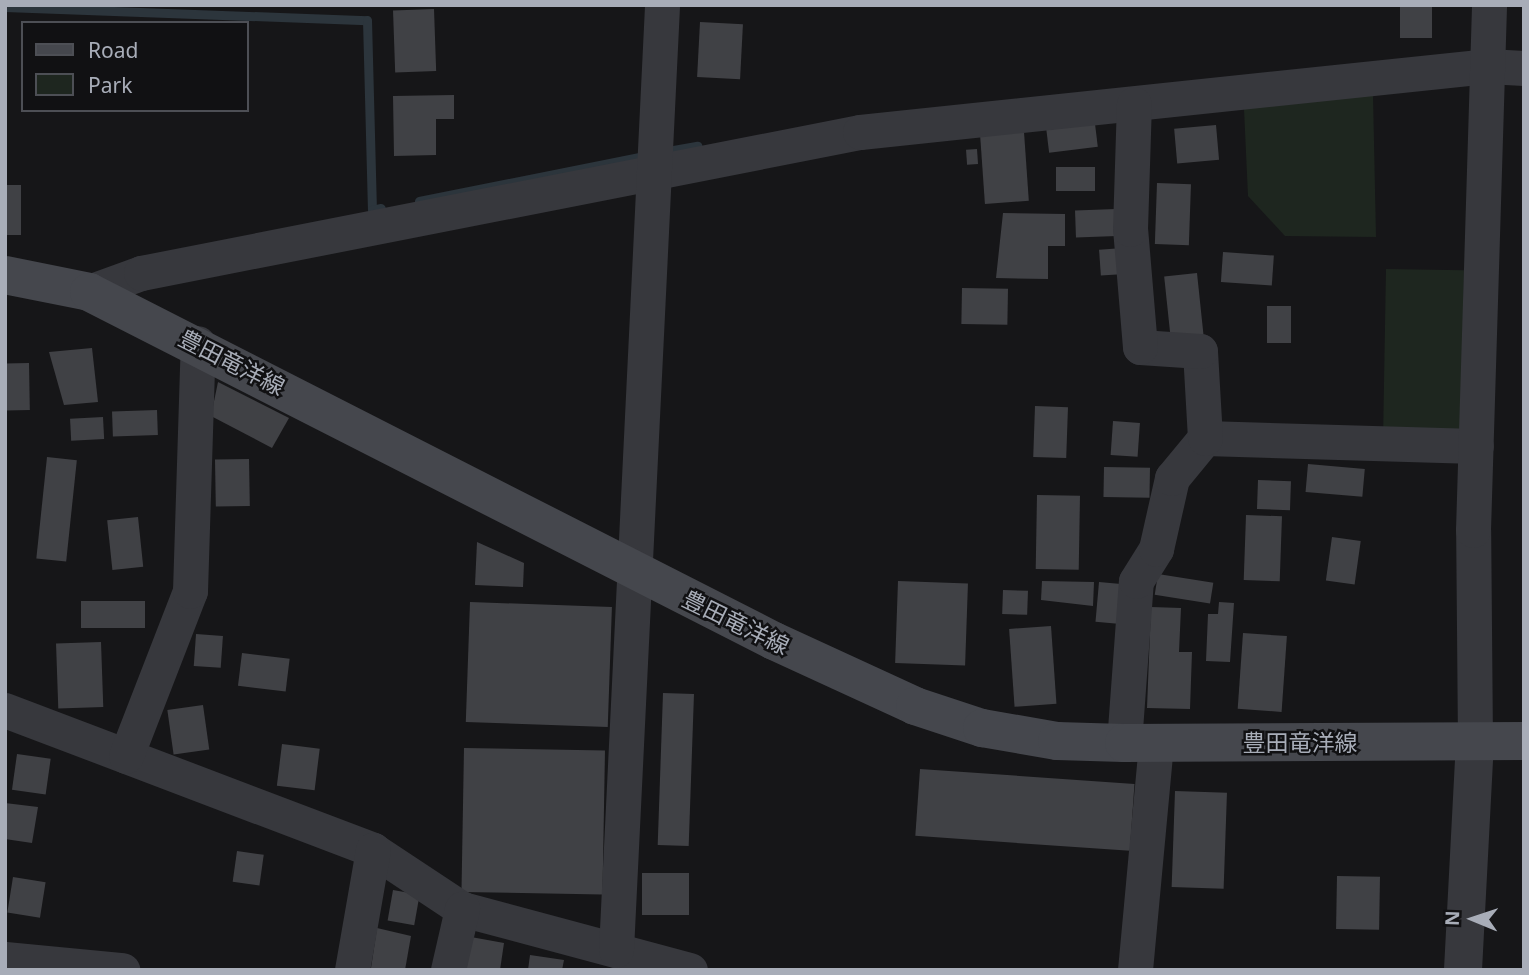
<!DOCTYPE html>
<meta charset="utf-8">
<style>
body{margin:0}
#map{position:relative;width:1529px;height:975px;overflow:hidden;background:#161618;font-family:"Noto Sans","Noto Sans JP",sans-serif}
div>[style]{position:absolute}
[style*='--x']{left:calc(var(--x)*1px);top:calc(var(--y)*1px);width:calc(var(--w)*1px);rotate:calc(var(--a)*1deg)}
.green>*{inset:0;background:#1e261f;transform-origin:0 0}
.stream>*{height:9px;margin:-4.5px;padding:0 4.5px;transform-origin:4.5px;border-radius:4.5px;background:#2c353c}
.building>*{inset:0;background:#404145;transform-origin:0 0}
.minor>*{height:35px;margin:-17.5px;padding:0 17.5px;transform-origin:17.5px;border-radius:17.5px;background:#37383d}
.tertiary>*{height:38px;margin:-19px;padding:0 19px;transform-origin:19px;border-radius:19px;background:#37383d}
.secondary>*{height:38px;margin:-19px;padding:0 19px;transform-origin:19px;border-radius:19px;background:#45474d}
span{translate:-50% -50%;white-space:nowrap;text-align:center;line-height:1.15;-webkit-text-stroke:5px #111113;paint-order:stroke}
.street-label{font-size:23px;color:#a8adb8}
.frame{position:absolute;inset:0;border:7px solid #a8adb8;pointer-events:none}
.legend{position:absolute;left:21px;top:21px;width:228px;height:91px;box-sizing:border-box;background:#111113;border:2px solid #4d4f55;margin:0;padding:9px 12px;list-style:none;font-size:21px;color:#a8adb8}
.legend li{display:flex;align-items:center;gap:14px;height:35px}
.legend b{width:35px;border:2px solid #4d4f55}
.north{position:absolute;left:1438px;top:884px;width:70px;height:70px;-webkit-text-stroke:5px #111113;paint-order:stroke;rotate:272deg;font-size:19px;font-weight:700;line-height:28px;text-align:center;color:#a8adb8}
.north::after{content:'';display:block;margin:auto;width:24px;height:32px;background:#a8adb8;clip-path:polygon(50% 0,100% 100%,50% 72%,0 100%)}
</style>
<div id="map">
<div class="green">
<div style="clip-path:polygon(1373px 95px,1376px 237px,1285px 236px,1248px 196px,1244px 109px)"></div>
<div style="left:1386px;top:269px;width:78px;height:174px;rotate:1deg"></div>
</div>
<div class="stream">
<div style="--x:5;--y:7;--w:362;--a:2.1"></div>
<div style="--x:367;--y:20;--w:190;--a:88.5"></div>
<div style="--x:372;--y:210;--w:9;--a:-13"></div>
<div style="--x:662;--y:152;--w:36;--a:-10"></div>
<div style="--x:419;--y:201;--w:235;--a:-11.3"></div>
</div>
<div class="building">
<div style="left:1400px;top:5px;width:32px;height:33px"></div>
<div style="left:434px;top:9px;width:62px;height:41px;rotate:88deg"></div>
<div style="left:700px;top:22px;width:43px;height:55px;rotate:3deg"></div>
<div style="clip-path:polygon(454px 95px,454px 119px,436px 119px,436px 155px,394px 156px,393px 96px)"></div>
<div style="left:1095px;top:124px;width:23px;height:49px;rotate:83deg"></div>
<div style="left:1216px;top:125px;width:35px;height:42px;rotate:85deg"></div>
<div style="left:1024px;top:132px;width:69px;height:44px;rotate:86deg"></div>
<div style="left:977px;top:149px;width:15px;height:11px;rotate:86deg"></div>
<div style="left:1095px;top:167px;width:24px;height:39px;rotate:90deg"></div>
<div style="left:1157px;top:183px;width:34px;height:61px;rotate:2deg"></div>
<div style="left:5px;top:185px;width:16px;height:50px"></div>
<div style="left:1116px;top:209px;width:27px;height:41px;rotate:88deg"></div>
<div style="clip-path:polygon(1003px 213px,1065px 214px,1065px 246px,1048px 246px,1048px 279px,996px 278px)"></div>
<div style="left:1123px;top:248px;width:26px;height:24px;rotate:86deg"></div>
<div style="left:1223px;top:252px;width:51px;height:30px;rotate:4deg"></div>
<div style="left:1197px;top:273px;width:63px;height:33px;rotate:84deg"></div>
<div style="left:962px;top:288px;width:46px;height:36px;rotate:1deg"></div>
<div style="left:1267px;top:306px;width:24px;height:37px"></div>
<div style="clip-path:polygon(92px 348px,98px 402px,64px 405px,49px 352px)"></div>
<div style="left:29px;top:363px;width:47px;height:24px;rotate:89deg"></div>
<div style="clip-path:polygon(218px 382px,289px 418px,272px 448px,211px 416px)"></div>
<div style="left:1035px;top:406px;width:33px;height:51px;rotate:2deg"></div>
<div style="left:157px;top:410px;width:25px;height:45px;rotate:88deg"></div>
<div style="left:103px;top:417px;width:22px;height:33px;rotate:87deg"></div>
<div style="left:1113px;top:421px;width:27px;height:34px;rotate:4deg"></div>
<div style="left:47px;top:457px;width:30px;height:102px;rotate:6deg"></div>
<div style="left:249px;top:459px;width:47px;height:34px;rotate:89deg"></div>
<div style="left:1308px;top:464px;width:57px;height:28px;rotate:5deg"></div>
<div style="left:1104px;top:467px;width:46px;height:30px;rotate:1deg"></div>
<div style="left:1258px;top:480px;width:33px;height:29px;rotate:2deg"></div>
<div style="left:1037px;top:495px;width:43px;height:74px;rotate:1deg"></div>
<div style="left:1246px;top:515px;width:36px;height:65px;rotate:2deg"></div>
<div style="left:138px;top:517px;width:50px;height:31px;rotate:84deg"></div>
<div style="left:1332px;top:537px;width:29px;height:44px;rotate:8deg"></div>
<div style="clip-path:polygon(477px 542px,524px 563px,523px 587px,475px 585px)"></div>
<div style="left:1158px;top:574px;width:56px;height:21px;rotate:9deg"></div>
<div style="left:898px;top:581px;width:70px;height:82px;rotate:2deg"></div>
<div style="clip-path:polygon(1042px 581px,1094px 582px,1093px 606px,1041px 600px)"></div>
<div style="left:1099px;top:582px;width:25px;height:40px;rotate:5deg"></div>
<div style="left:1003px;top:590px;width:25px;height:24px;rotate:2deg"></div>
<div style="left:145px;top:601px;width:27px;height:64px;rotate:90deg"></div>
<div style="left:470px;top:602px;width:142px;height:120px;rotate:2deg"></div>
<div style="clip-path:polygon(1219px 602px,1234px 603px,1230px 662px,1206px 661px,1208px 614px,1218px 614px)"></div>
<div style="clip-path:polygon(1151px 607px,1181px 608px,1179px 652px,1192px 652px,1190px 709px,1147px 708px)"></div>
<div style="left:1051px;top:626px;width:78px;height:42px;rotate:86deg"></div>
<div style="left:1243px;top:633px;width:44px;height:76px;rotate:4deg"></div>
<div style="left:196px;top:634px;width:27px;height:32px;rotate:4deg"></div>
<div style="left:101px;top:642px;width:65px;height:45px;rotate:88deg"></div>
<div style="left:242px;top:653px;width:48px;height:33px;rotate:7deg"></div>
<div style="left:663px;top:693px;width:31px;height:152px;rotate:2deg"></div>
<div style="left:203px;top:705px;width:45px;height:36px;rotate:82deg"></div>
<div style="left:282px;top:744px;width:38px;height:42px;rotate:7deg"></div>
<div style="left:464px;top:748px;width:141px;height:144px;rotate:1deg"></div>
<div style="left:17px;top:754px;width:34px;height:36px;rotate:8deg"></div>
<div style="left:920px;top:769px;width:215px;height:67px;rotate:4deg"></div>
<div style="left:1175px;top:791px;width:52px;height:96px;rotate:2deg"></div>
<div style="clip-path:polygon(5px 803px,38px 807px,32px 843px,5px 839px)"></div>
<div style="left:237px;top:851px;width:27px;height:31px;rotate:8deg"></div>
<div style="left:642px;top:873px;width:47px;height:42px"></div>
<div style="left:1337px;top:876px;width:43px;height:53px;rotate:1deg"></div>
<div style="left:13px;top:877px;width:33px;height:36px;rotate:9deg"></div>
<div style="left:393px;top:890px;width:27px;height:31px;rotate:10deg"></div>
<div style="clip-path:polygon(377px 928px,411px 936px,405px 970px,371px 968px)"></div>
<div style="clip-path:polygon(471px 937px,504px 943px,500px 970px,466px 970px)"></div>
<div style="clip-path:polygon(530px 955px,564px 960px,562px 970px,528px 970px)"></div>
</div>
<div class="minor">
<div style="--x:89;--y:292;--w:55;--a:-20.1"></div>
<div style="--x:141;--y:273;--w:733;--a:-11.1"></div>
<div style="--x:860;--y:132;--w:630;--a:-6.01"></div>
<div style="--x:1487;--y:66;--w:37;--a:3"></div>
<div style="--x:1205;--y:438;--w:271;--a:1.7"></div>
<div style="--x:5;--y:710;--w:394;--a:20.8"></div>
<div style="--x:373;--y:850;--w:107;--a:33.5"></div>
<div style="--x:462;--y:909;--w:236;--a:15"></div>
<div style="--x:1475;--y:742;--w:212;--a:-90.5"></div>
<div style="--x:1473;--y:530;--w:525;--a:-88.25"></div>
<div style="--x:1124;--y:743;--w:162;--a:-85.8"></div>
<div style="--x:1136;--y:581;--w:38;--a:-58"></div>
<div style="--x:1156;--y:549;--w:73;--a:-77.3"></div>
<div style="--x:1172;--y:478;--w:52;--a:-50.5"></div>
<div style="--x:1205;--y:438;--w:87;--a:-93.3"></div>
<div style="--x:1200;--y:351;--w:60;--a:-176.2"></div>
<div style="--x:1140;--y:347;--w:118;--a:-94.8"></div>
<div style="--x:1130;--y:229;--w:125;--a:-88.2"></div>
<div style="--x:126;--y:756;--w:177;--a:-68.8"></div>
<div style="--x:190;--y:591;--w:248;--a:-88.2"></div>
<div style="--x:616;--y:950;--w:946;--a:-87.21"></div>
<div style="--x:5;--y:959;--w:118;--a:5.4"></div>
<div style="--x:352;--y:970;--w:122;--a:-80.1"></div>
<div style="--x:448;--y:970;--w:63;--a:-77.1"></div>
<div style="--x:1135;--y:970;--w:229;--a:-84.7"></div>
</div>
<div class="tertiary">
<div style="--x:1463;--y:970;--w:228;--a:-87"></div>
</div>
<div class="secondary">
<div style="--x:5;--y:275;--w:86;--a:11.4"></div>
<div style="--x:89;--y:292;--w:769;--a:27"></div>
<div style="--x:774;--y:641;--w:155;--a:24.7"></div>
<div style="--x:915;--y:706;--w:71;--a:18.2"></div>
<div style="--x:982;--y:728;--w:76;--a:9.8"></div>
<div style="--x:1057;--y:741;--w:67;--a:1.7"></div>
<div style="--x:1124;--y:743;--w:400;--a:-0.3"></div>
</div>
<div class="street-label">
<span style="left:232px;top:362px;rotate:27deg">豊田竜洋線</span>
<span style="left:736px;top:622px;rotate:26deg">豊田竜洋線</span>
<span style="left:1300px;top:742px">豊田竜洋線</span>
</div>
<div class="frame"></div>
<ul class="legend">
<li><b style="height:9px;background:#45474d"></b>Road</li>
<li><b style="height:19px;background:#1e261f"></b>Park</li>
</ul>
<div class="north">N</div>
</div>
